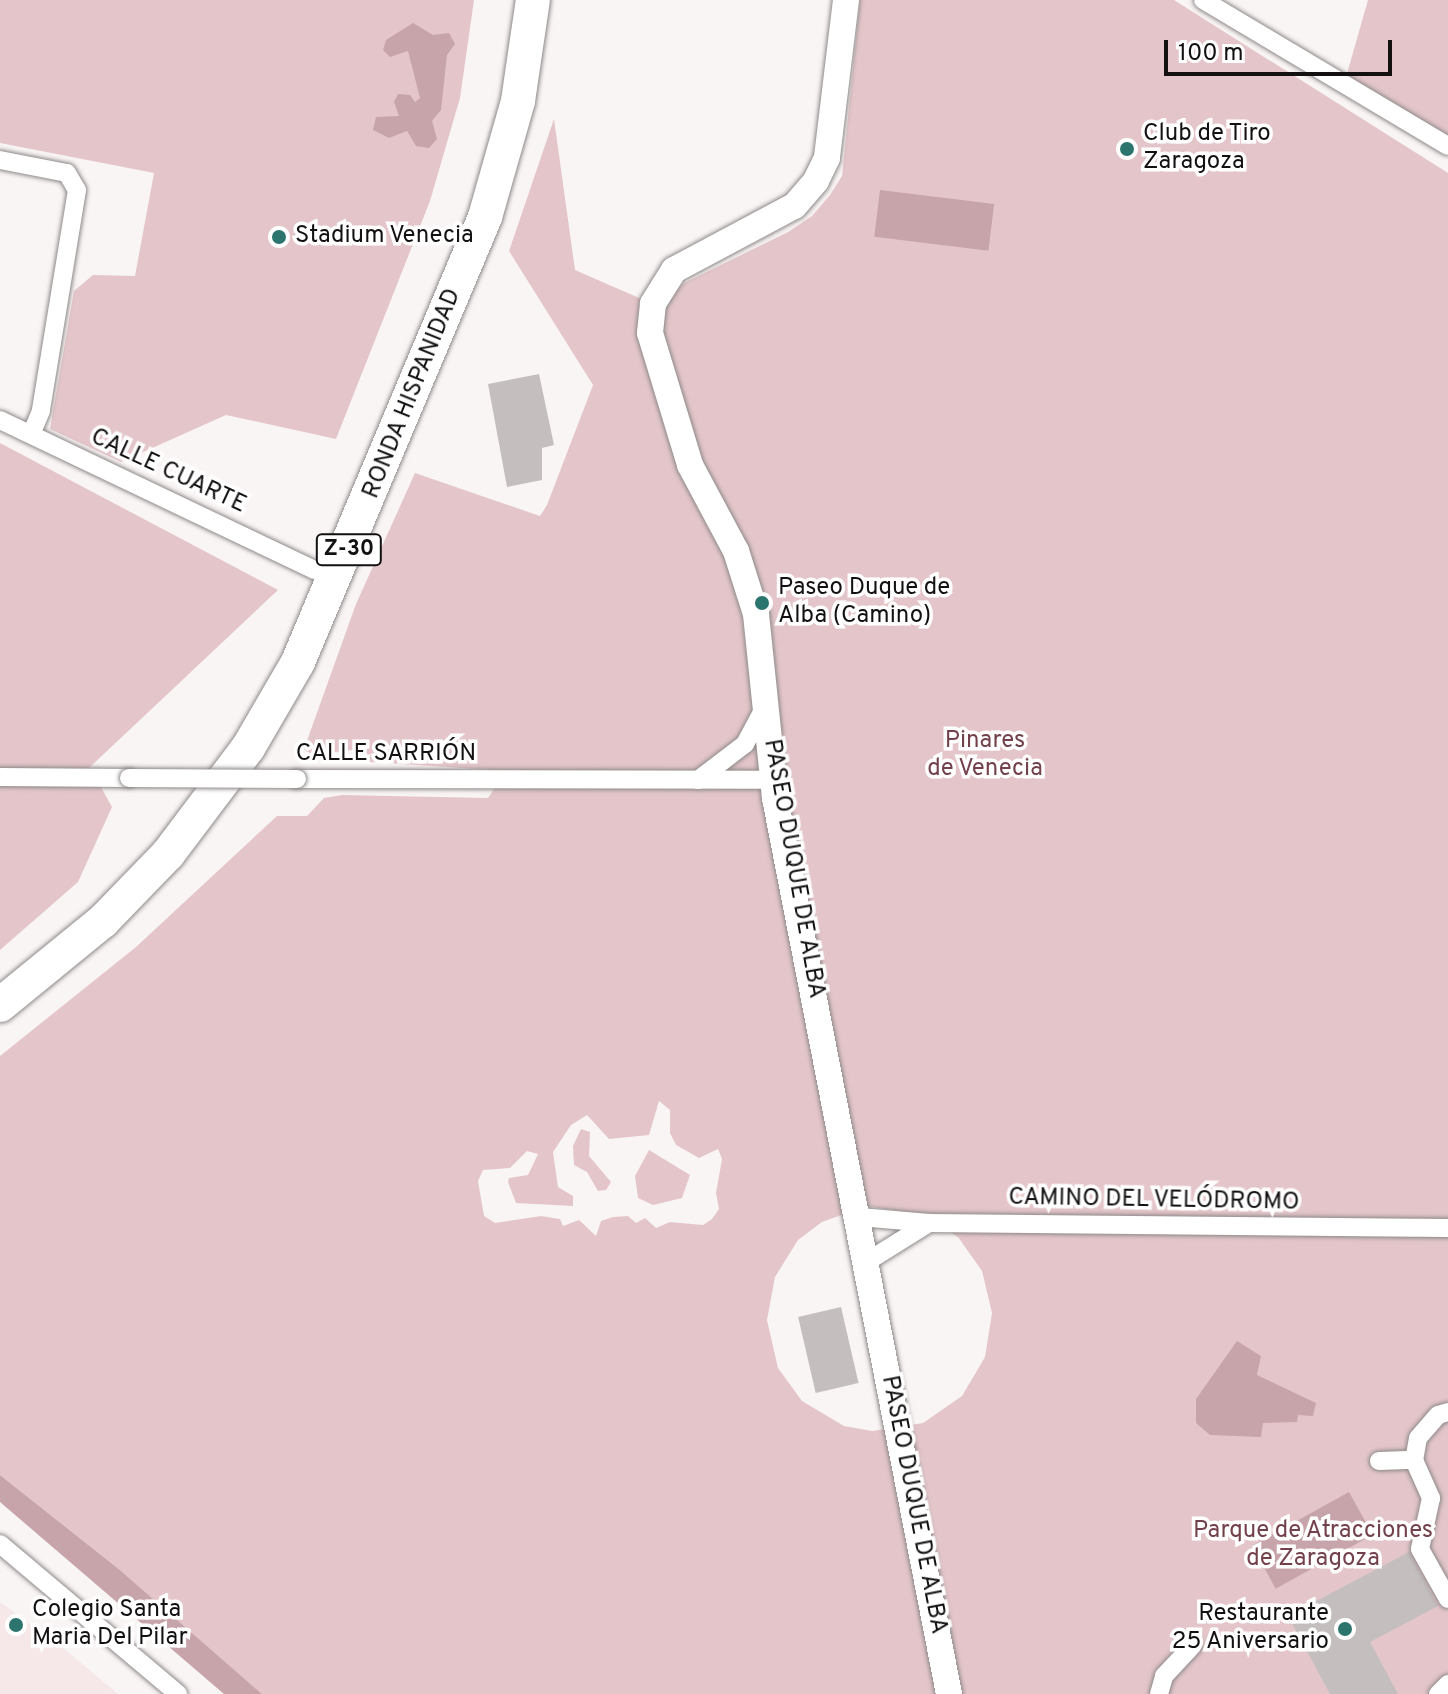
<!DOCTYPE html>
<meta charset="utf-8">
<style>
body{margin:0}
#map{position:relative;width:1448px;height:1694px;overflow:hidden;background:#faf5f5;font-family:Overpass,sans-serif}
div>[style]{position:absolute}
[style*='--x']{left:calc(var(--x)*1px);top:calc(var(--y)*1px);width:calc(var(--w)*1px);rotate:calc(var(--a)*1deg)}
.built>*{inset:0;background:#f6e7e9}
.green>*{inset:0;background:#e4c6ca}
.water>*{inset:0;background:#c7a4aa;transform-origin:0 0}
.building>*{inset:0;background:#c4bebf;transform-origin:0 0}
.roads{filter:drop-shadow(0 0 2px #8e8989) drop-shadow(0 0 2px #8e8989)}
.street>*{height:18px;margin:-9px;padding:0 9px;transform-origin:9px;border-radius:9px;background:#fff}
.secondary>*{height:26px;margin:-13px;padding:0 13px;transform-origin:13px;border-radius:13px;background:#fff}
.highway>*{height:34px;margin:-17px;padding:0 17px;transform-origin:17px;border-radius:17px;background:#fff}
.bridges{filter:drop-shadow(0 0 2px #8e8989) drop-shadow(0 0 2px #8e8989)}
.street-bridge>*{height:18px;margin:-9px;padding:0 9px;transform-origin:9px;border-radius:9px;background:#fff}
.dots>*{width:22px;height:22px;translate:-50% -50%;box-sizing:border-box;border:4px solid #fff;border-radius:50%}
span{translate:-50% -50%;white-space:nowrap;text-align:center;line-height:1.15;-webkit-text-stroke:7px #fff;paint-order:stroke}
.shield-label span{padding:2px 6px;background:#fff;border:2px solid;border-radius:6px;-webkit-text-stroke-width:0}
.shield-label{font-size:22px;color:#121010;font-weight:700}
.poi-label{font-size:24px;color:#121010}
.left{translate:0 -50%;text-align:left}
.right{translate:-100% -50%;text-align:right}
.street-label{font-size:24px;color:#121010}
.park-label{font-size:24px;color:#73414b}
.scale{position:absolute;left:1164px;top:40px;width:228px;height:36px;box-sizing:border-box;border:4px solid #121010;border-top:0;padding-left:10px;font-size:24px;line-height:28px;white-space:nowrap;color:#121010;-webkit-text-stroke:6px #fff;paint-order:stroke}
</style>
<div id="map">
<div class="built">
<div style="clip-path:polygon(0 1602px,63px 1648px,118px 1694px,0 1694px)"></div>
</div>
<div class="green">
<div style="clip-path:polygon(0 0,474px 0,460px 98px,430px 201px,336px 439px,226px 415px,121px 462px,50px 429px,74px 291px,93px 275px,135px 276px,154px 173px,0 143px)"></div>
<div style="clip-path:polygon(evenodd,860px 0,1174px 0,1448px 173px,1448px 1694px,262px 1694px,120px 1570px,0 1475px,0 1056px,136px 947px,277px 816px,307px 816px,324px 798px,342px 795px,488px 798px,498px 783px,493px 770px,355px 761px,353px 750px,309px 755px,304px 749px,356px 604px,415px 473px,540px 516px,547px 505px,593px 385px,509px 251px,554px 119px,575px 270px,653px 304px,673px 295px,684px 283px,788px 232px,812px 216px,830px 195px,842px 176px,860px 0,659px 1101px,670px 1110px,670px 1133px,676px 1145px,699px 1158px,718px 1149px,722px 1159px,716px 1193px,719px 1209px,712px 1219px,703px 1225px,670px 1222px,656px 1228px,645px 1218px,636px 1223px,628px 1216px,613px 1217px,601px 1221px,596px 1236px,579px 1220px,563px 1226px,560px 1219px,541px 1216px,495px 1223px,484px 1216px,478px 1181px,483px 1170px,510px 1168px,527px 1151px,538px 1154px,528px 1175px,509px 1178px,508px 1182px,516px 1203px,573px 1206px,573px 1196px,558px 1187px,553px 1152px,571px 1125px,587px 1115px,609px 1139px,649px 1135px,659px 1101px,860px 0,866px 1206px,924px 1215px,958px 1237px,982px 1271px,992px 1313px,985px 1357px,962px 1396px,923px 1423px,872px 1431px,844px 1426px,802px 1401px,778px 1368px,767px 1320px,775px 1277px,798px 1240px,822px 1222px,866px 1206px)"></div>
<div style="clip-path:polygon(1368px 0,1448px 0,1448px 146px,1348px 90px,1348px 70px)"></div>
<div style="clip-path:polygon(0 443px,278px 590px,90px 767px,112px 807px,78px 882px,0 950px)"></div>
<div style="clip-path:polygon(581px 1129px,590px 1132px,589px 1156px,611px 1182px,606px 1190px,598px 1191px,587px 1172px,574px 1165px,573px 1146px)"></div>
<div style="clip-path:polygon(649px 1150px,690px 1175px,682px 1198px,653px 1205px,638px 1198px,635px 1176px)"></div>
</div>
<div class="water">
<div style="clip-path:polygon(413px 23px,433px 35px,449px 33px,455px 44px,447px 55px,441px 110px,432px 121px,437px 139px,429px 148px,416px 146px,407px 131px,389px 138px,373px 130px,376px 117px,399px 116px,394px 102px,398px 94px,410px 95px,415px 102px,420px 98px,408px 51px,390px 57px,383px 50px,386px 40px)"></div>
<div style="left:880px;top:190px;width:115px;height:47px;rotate:7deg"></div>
<div style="clip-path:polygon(1237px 1341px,1261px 1356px,1257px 1375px,1316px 1403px,1313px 1416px,1298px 1415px,1297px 1422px,1263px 1423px,1261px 1437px,1210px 1435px,1196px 1423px,1196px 1399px)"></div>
<div style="clip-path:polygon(0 1475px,120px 1570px,262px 1694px,224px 1694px,0 1502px)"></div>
<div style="left:1349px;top:1492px;width:49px;height:111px;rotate:61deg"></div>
</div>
<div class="building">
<div style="clip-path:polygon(539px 374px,554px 445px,542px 448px,542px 480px,507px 487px,488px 384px)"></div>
<div style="left:841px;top:1307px;width:78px;height:44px;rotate:77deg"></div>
<div style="clip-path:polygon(1409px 1552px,1438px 1606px,1370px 1642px,1398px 1694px,1330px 1694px,1288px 1616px)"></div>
</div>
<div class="roads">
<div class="street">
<div style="--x:1203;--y:0;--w:285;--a:30.8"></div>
<div style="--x:0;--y:160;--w:68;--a:11"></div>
<div style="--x:67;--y:173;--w:20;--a:60"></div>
<div style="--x:77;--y:190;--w:224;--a:99.3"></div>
<div style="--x:41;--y:411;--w:25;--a:113"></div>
<div style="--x:0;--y:420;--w:349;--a:25.5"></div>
<div style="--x:0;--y:777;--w:129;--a:0.4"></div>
<div style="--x:297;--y:779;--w:475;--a:0.1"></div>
<div style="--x:698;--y:780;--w:59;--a:-37.5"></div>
<div style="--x:745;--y:744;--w:38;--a:-62"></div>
<div style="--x:860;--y:1217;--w:69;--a:5"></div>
<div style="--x:929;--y:1223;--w:519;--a:0.55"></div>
<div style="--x:868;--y:1261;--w:72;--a:-31.9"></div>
<div style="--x:1448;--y:1412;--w:10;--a:163"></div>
<div style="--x:1438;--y:1415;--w:30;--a:131"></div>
<div style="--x:1418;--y:1438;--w:22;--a:100"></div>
<div style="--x:1414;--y:1460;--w:42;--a:65.9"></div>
<div style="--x:1431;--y:1498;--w:52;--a:102.2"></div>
<div style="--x:1420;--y:1549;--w:57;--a:60.8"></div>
<div style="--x:1379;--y:1461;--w:35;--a:-2"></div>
<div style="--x:0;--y:1544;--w:233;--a:40.1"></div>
<div style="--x:1159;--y:1694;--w:19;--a:-74"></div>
<div style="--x:1164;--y:1676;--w:42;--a:-46.9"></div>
<div style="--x:1438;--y:1694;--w:14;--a:-45"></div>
</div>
<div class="secondary">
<div style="--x:846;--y:0;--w:159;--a:96.9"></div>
<div style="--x:827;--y:158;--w:25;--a:116"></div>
<div style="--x:816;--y:181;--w:33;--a:131"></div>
<div style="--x:794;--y:206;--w:136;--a:151.9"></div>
<div style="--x:674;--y:270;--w:40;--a:122"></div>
<div style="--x:653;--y:304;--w:29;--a:96"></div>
<div style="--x:650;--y:333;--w:138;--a:73.1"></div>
<div style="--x:690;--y:465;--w:98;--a:61.9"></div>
<div style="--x:736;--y:551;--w:66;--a:72.4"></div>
<div style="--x:756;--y:614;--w:185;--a:84.1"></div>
<div style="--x:775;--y:798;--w:913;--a:79.01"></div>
</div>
<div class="highway">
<div style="--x:0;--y:1005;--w:133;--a:-39.2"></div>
<div style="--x:103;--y:921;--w:93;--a:-45.9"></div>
<div style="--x:168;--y:854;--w:133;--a:-53"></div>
<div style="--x:248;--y:748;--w:99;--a:-59.8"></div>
<div style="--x:298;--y:662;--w:483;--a:-67.2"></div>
<div style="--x:485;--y:217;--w:121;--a:-74.1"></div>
<div style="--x:518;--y:101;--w:102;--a:-81.6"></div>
</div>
</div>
<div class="bridges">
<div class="street-bridge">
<div style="--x:129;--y:778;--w:168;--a:0.3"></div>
</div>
</div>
<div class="dots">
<div style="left:1127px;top:149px;background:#2c756f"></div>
<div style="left:279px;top:237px;background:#2c756f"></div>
<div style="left:762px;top:603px;background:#2c756f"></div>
<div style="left:16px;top:1625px;background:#2c756f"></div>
<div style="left:1345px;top:1629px;background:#2c756f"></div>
</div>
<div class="shield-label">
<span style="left:349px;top:550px">Z-30</span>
</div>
<div class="poi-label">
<span class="left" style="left:1143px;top:149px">Club de Tiro<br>Zaragoza</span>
<span class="left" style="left:295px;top:237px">Stadium Venecia</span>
<span class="left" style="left:778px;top:603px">Paseo Duque de<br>Alba (Camino)</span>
<span class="left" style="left:32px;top:1625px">Colegio Santa<br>Maria Del Pilar</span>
<span class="right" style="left:1329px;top:1629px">Restaurante<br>25 Aniversario</span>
</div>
<div class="street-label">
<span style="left:413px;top:394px;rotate:-68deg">RONDA HISPANIDAD</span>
<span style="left:168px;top:472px;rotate:25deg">CALLE CUARTE</span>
<span style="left:386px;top:755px">CALLE SARRIÓN</span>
<span style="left:793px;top:869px;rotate:80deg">PASEO DUQUE DE ALBA</span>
<span style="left:1154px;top:1201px;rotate:1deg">CAMINO DEL VELÓDROMO</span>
<span style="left:913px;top:1505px;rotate:79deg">PASEO DUQUE DE ALBA</span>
</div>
<div class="park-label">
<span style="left:985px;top:756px">Pinares<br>de Venecia</span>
<span style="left:1313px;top:1546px">Parque de Atracciones<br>de Zaragoza</span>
</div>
<div class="scale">100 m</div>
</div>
